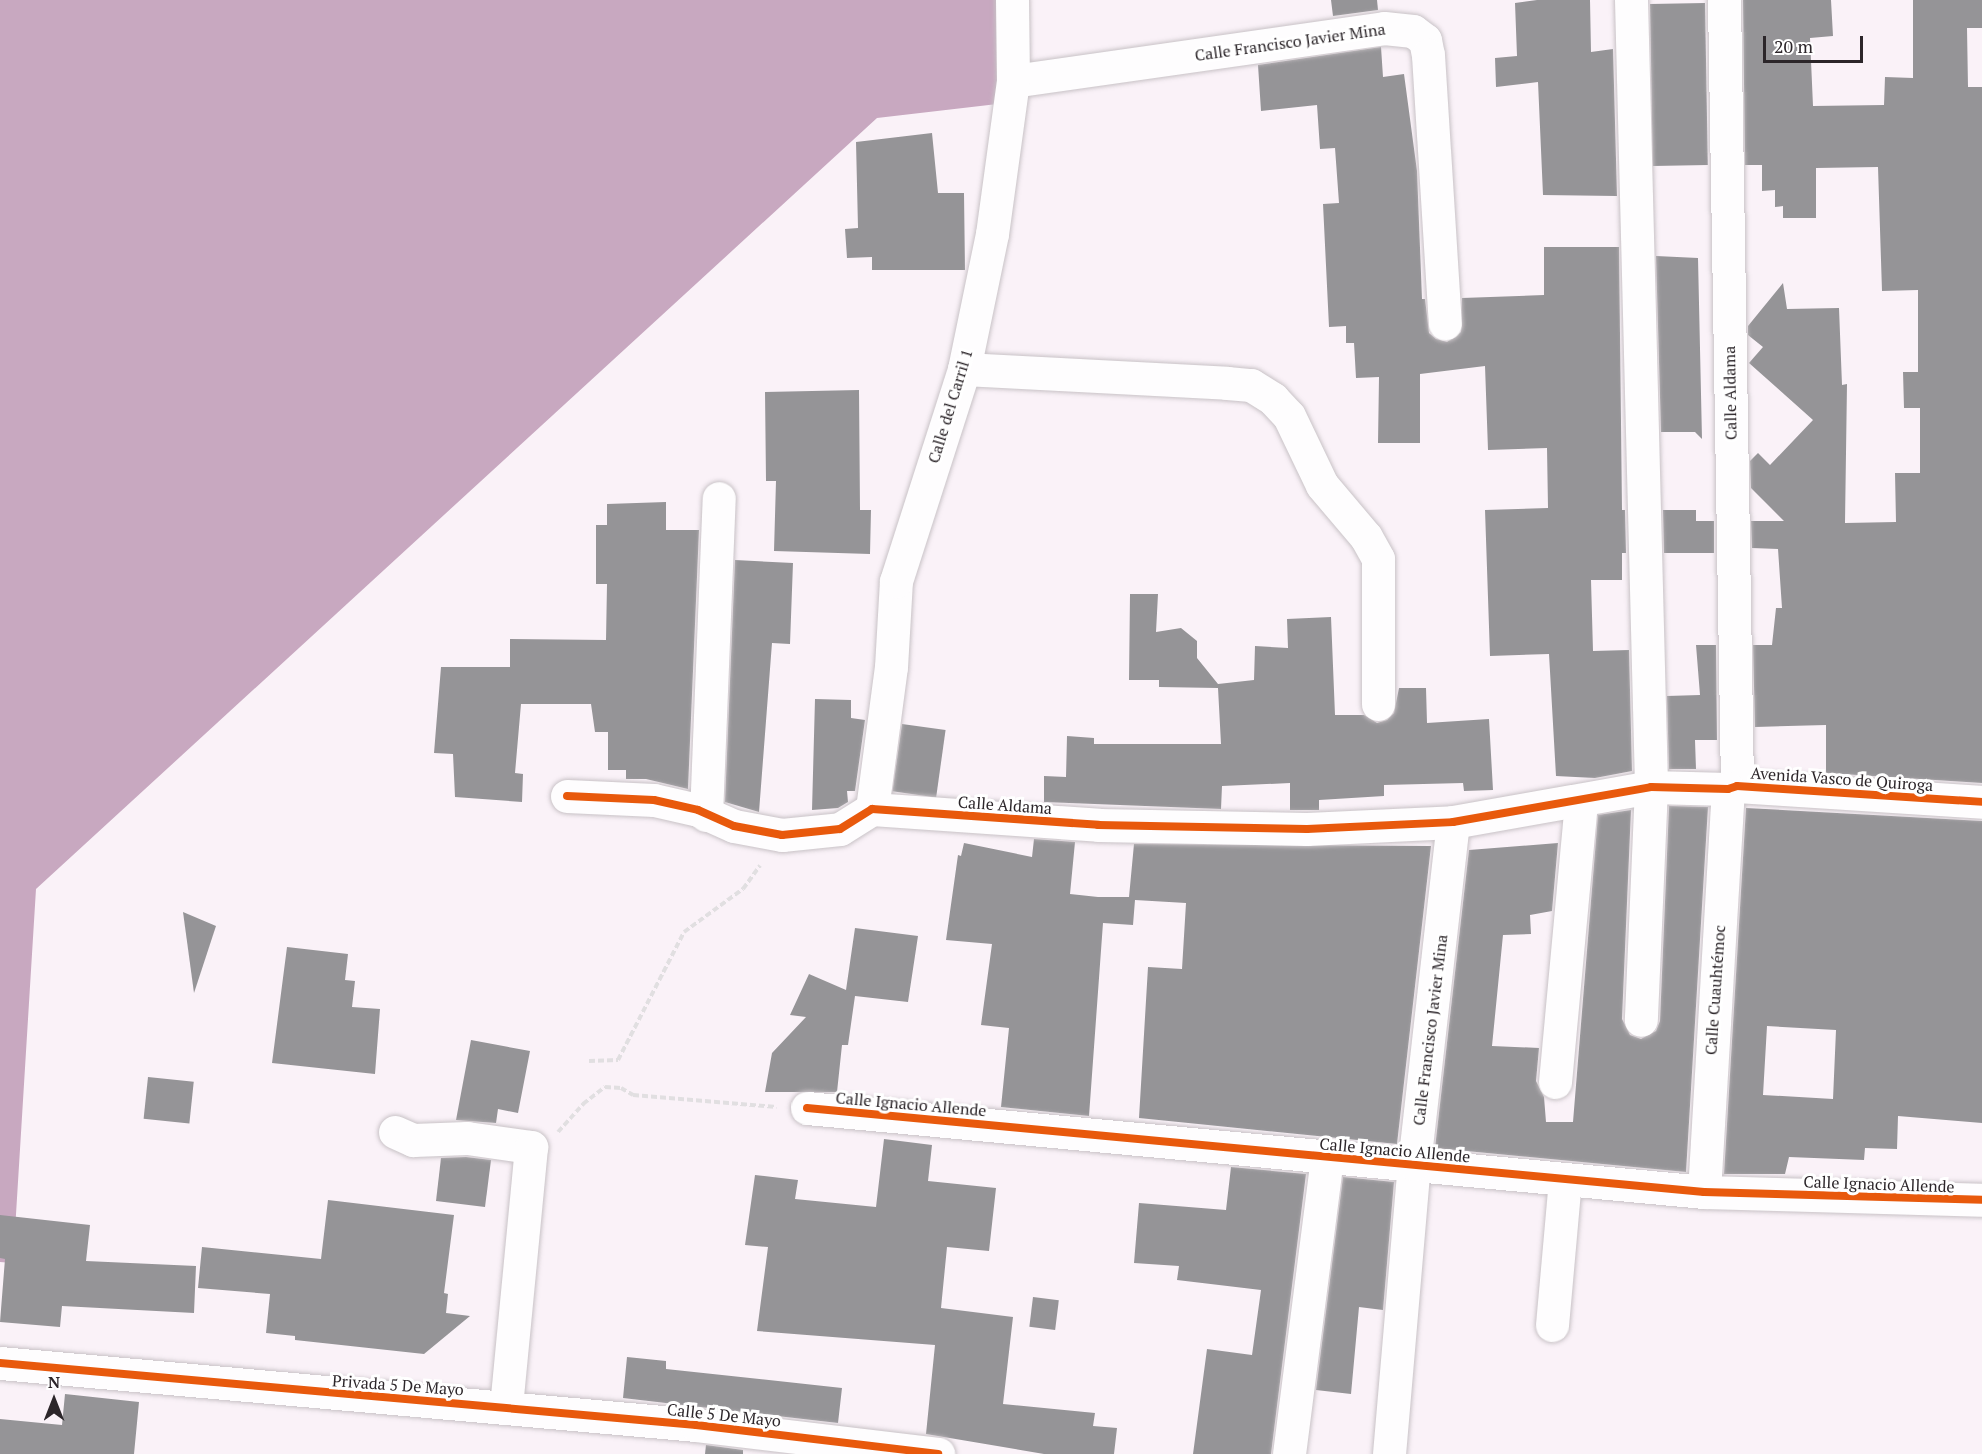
<!DOCTYPE html>
<meta charset="utf-8">
<style>
body{margin:0}
#map{position:relative;width:1982px;height:1454px;overflow:hidden;background:#faf2f8;font-family:"PT Serif",serif}
div>[style]{position:absolute}
[style*='--x']{left:calc(var(--x)*1px);top:calc(var(--y)*1px);width:calc(var(--w)*1px);rotate:calc(var(--a)*1deg)}
.water>*{inset:0;background:#c8a8c0}
.building>*{inset:0;background:#959497;transform-origin:0 0}
.path>*{height:4px;margin-top:-2px;transform-origin:0;background:repeating-linear-gradient(90deg,#e1dfe1 0 6px,transparent 0 9px)}
.roads{filter:drop-shadow(0 0 2px #c8c2c6) drop-shadow(0 0 2px #c8c2c6)}
.minor>*{height:33px;margin:-16.5px;padding:0 16.5px;transform-origin:16.5px;border-radius:16.5px;background:#fefdfe}
.cycleway>*{height:8px;margin:-4px;padding:0 4px;transform-origin:4px;border-radius:4px;background:#e8590c}
span{translate:-50% -50%;white-space:nowrap;text-align:center;line-height:1.15;-webkit-text-stroke:6px #fff;paint-order:stroke}
.street-label{font-size:16px;color:#2c262a}
.north{position:absolute;left:24px;top:1370px;width:60px;height:60px;-webkit-text-stroke:4px #fff;paint-order:stroke;rotate:0deg;font-size:16px;font-weight:700;line-height:24px;text-align:center;color:#2c262a}
.north::after{content:'';display:block;margin:auto;width:21px;height:27px;background:#2c262a;clip-path:polygon(50% 0,100% 100%,50% 72%,0 100%)}
.scale{position:absolute;left:1763px;top:36px;width:100px;height:27px;box-sizing:border-box;border:3px solid #2c262a;border-top:0;padding-left:8px;font-size:18px;line-height:21px;white-space:nowrap;color:#2c262a;-webkit-text-stroke:4px #fff;paint-order:stroke}
</style>
<div id="map">
<div class="water">
<div style="clip-path:polygon(0 0,1005px 0,1006px 103px,877px 118px,36px 889px,13px 1263px,0 1262px)"></div>
</div>
<div class="building">
<div style="clip-path:polygon(1331px 0,1377px 0,1378px 10px,1333px 16px)"></div>
<div style="clip-path:polygon(1537px 0,1590px 0,1591px 52px,1613px 49px,1617px 196px,1543px 195px,1538px 82px,1496px 87px,1495px 58px,1517px 56px,1515px 3px)"></div>
<div style="clip-path:polygon(1743px 0,1831px 0,1833px 36px,1810px 38px,1813px 106px,1884px 105px,1885px 77px,1913px 78px,1913px 0,1982px 0,1982px 28px,1967px 28px,1968px 87px,1982px 87px,1982px 783px,1826px 773px,1826px 725px,1755px 727px,1753px 645px,1772px 645px,1776px 608px,1782px 608px,1778px 549px,1752px 548px,1751px 521px,1784px 521px,1751px 488px,1750px 461px,1758px 453px,1770px 465px,1813px 420px,1749px 363px,1763px 347px,1748px 335px,1748px 326px,1783px 283px,1787px 309px,1839px 308px,1842px 385px,1847px 384px,1845px 523px,1896px 522px,1895px 473px,1920px 473px,1920px 408px,1904px 408px,1903px 372px,1918px 372px,1918px 290px,1882px 291px,1878px 167px,1816px 168px,1816px 218px,1783px 218px,1783px 206px,1775px 207px,1775px 190px,1762px 191px,1762px 165px,1745px 165px)"></div>
<div style="left:1705px;top:3px;width:162px;height:55px;rotate:89deg"></div>
<div style="clip-path:polygon(1381px 47px,1383px 77px,1404px 74px,1417px 171px,1422px 299px,1425px 299px,1429px 333px,1436px 339px,1447px 342px,1461px 332px,1462px 298px,1544px 295px,1544px 247px,1619px 247px,1622px 510px,1625px 510px,1626px 553px,1622px 553px,1622px 580px,1591px 580px,1593px 651px,1629px 650px,1632px 771px,1595px 778px,1556px 776px,1549px 654px,1490px 656px,1485px 510px,1548px 508px,1547px 448px,1488px 450px,1485px 366px,1420px 374px,1420px 443px,1378px 443px,1379px 377px,1356px 378px,1354px 343px,1346px 343px,1346px 326px,1329px 327px,1323px 204px,1339px 203px,1335px 148px,1320px 149px,1317px 105px,1261px 111px,1258px 65px)"></div>
<div style="clip-path:polygon(932px 133px,938px 193px,964px 193px,965px 270px,872px 270px,872px 257px,847px 258px,845px 229px,858px 228px,856px 142px)"></div>
<div style="clip-path:polygon(1656px 256px,1698px 258px,1702px 439px,1695px 432px,1661px 432px)"></div>
<div style="clip-path:polygon(859px 390px,860px 510px,871px 510px,870px 554px,774px 551px,776px 481px,766px 481px,765px 392px)"></div>
<div style="clip-path:polygon(666px 502px,666px 530px,699px 530px,688px 789px,646px 779px,626px 779px,626px 770px,608px 770px,608px 732px,595px 732px,591px 704px,521px 704px,515px 773px,523px 774px,522px 802px,455px 797px,453px 754px,434px 753px,441px 667px,510px 667px,510px 639px,606px 640px,607px 584px,596px 584px,596px 525px,607px 525px,607px 504px)"></div>
<div style="clip-path:polygon(1663px 510px,1696px 510px,1696px 521px,1714px 521px,1714px 553px,1664px 553px)"></div>
<div style="clip-path:polygon(735px 560px,793px 563px,790px 644px,772px 643px,759px 812px,725px 802px)"></div>
<div style="clip-path:polygon(1130px 594px,1158px 594px,1156px 632px,1181px 628px,1197px 641px,1197px 658px,1218px 684px,1254px 680px,1255px 646px,1288px 648px,1287px 619px,1331px 617px,1335px 715px,1364px 715px,1377px 723px,1387px 720px,1394px 713px,1399px 688px,1426px 688px,1427px 723px,1489px 719px,1493px 790px,1464px 791px,1463px 783px,1384px 785px,1384px 796px,1319px 800px,1319px 810px,1290px 810px,1290px 783px,1222px 786px,1221px 809px,1044px 802px,1044px 776px,1066px 777px,1067px 736px,1094px 738px,1094px 744px,1221px 744px,1218px 688px,1159px 687px,1159px 680px,1129px 680px)"></div>
<div style="clip-path:polygon(1696px 645px,1716px 645px,1717px 740px,1695px 740px,1696px 769px,1669px 769px,1667px 696px,1700px 695px)"></div>
<div style="clip-path:polygon(815px 699px,851px 700px,851px 718px,865px 720px,855px 791px,847px 791px,848px 802px,838px 808px,812px 810px)"></div>
<div style="left:902px;top:724px;width:44px;height:68px;rotate:8deg"></div>
<div style="clip-path:polygon(1669px 806px,1708px 807px,1686px 1172px,1435px 1148px,1469px 850px,1558px 843px,1552px 911px,1530px 915px,1531px 934px,1503px 935px,1492px 1046px,1539px 1048px,1536px 1081px,1544px 1097px,1546px 1122px,1573px 1122px,1598px 815px,1631px 810px,1622px 1019px,1630px 1035px,1641px 1039px,1656px 1031px,1660px 1021px)"></div>
<div style="clip-path:polygon(evenodd,1746px 808px,1982px 821px,1982px 1123px,1898px 1116px,1897px 1149px,1865px 1148px,1864px 1160px,1789px 1157px,1785px 1174px,1724px 1174px,1746px 808px,1767px 1026px,1836px 1030px,1833px 1099px,1763px 1095px,1767px 1026px)"></div>
<div style="clip-path:polygon(1034px 839px,1075px 842px,1070px 894px,1098px 897px,1129px 897px,1134px 844px,1431px 846px,1397px 1144px,1139px 1118px,1148px 967px,1182px 969px,1186px 903px,1135px 900px,1133px 925px,1103px 923px,1089px 1116px,1001px 1107px,1009px 1028px,981px 1025px,992px 944px,946px 940px,958px 855px,961px 856px,964px 843px,1032px 857px)"></div>
<div style="clip-path:polygon(183px 912px,216px 926px,194px 993px)"></div>
<div style="clip-path:polygon(855px 928px,918px 936px,908px 1002px,855px 996px,848px 1045px,842px 1045px,837px 1092px,765px 1092px,772px 1053px,806px 1017px,790px 1015px,809px 974px,846px 990px)"></div>
<div style="clip-path:polygon(287px 947px,348px 954px,345px 980px,355px 981px,352px 1007px,380px 1009px,375px 1074px,272px 1063px)"></div>
<div style="clip-path:polygon(471px 1040px,530px 1051px,518px 1113px,498px 1109px,496px 1123px,456px 1120px)"></div>
<div style="left:148px;top:1077px;width:46px;height:42px;rotate:6deg"></div>
<div style="clip-path:polygon(884px 1139px,932px 1145px,928px 1181px,996px 1188px,989px 1251px,947px 1247px,941px 1308px,1013px 1317px,1003px 1404px,1095px 1413px,1093px 1426px,1117px 1428px,1114px 1454px,1044px 1454px,926px 1434px,935px 1345px,757px 1331px,768px 1247px,745px 1245px,755px 1175px,798px 1180px,795px 1199px,876px 1207px)"></div>
<div style="clip-path:polygon(466px 1157px,491px 1160px,485px 1207px,436px 1201px,441px 1158px)"></div>
<div style="clip-path:polygon(1231px 1167px,1306px 1174px,1271px 1454px,1193px 1454px,1207px 1349px,1252px 1355px,1261px 1290px,1177px 1280px,1179px 1266px,1134px 1263px,1139px 1203px,1226px 1210px)"></div>
<div style="clip-path:polygon(1343px 1177px,1394px 1182px,1383px 1310px,1359px 1307px,1351px 1394px,1316px 1390px)"></div>
<div style="clip-path:polygon(328px 1200px,454px 1215px,444px 1293px,448px 1294px,446px 1313px,470px 1316px,424px 1354px,295px 1340px,295px 1336px,266px 1333px,270px 1294px,198px 1288px,202px 1247px,321px 1259px)"></div>
<div style="clip-path:polygon(0 1215px,90px 1225px,86px 1261px,196px 1266px,194px 1313px,62px 1306px,60px 1327px,0 1322px,5px 1259px,0 1258px)"></div>
<div style="left:1033px;top:1297px;width:26px;height:30px;rotate:7deg"></div>
<div style="clip-path:polygon(627px 1357px,666px 1361px,666px 1369px,842px 1388px,838px 1423px,623px 1398px)"></div>
<div style="clip-path:polygon(65px 1394px,139px 1402px,134px 1454px,0 1454px,0 1419px,62px 1425px)"></div>
<div style="clip-path:polygon(706px 1445px,743px 1450px,743px 1454px,705px 1454px)"></div>
</div>
<div class="path">
<div style="--x:589;--y:1061;--w:29;--a:-2"></div>
<div style="--x:618;--y:1060;--w:144;--a:-62.7"></div>
<div style="--x:684;--y:932;--w:73;--a:-36.1"></div>
<div style="--x:743;--y:889;--w:29;--a:-54"></div>
<div style="--x:558;--y:1132;--w:38;--a:-48"></div>
<div style="--x:583;--y:1104;--w:28;--a:-38"></div>
<div style="--x:605;--y:1087;--w:16;--a:4"></div>
<div style="--x:621;--y:1088;--w:14;--a:30"></div>
<div style="--x:633;--y:1095;--w:144;--a:4.8"></div>
</div>
<div class="roads">
<div class="minor">
<div style="--x:1631;--y:0;--w:787;--a:88.54"></div>
<div style="--x:1651;--y:787;--w:233;--a:92.5"></div>
<div style="--x:1724;--y:0;--w:786;--a:89.05"></div>
<div style="--x:1013;--y:81;--w:375;--a:-8.1"></div>
<div style="--x:1384;--y:28;--w:29;--a:6"></div>
<div style="--x:1413;--y:31;--w:15;--a:37"></div>
<div style="--x:1425;--y:40;--w:15;--a:79"></div>
<div style="--x:1428;--y:55;--w:269;--a:86.4"></div>
<div style="--x:964;--y:369;--w:263;--a:3"></div>
<div style="--x:1227;--y:383;--w:24;--a:5"></div>
<div style="--x:1251;--y:385;--w:26;--a:32"></div>
<div style="--x:1273;--y:399;--w:23;--a:47"></div>
<div style="--x:1289;--y:416;--w:76;--a:64.4"></div>
<div style="--x:1322;--y:485;--w:68;--a:49.8"></div>
<div style="--x:1366;--y:537;--w:25;--a:61"></div>
<div style="--x:1378;--y:559;--w:145;--a:90"></div>
<div style="--x:567;--y:796;--w:87;--a:2.6"></div>
<div style="--x:654;--y:800;--w:45;--a:12.8"></div>
<div style="--x:698;--y:810;--w:39;--a:24"></div>
<div style="--x:734;--y:826;--w:49;--a:10.6"></div>
<div style="--x:782;--y:835;--w:58;--a:-5.9"></div>
<div style="--x:840;--y:829;--w:38;--a:-32"></div>
<div style="--x:872;--y:809;--w:227;--a:4"></div>
<div style="--x:1098;--y:825;--w:209;--a:1.1"></div>
<div style="--x:1307;--y:829;--w:146;--a:-2.7"></div>
<div style="--x:1453;--y:822;--w:201;--a:-10"></div>
<div style="--x:1651;--y:787;--w:77;--a:1.5"></div>
<div style="--x:1728;--y:789;--w:9;--a:-18"></div>
<div style="--x:1737;--y:786;--w:246;--a:3.7"></div>
<div style="--x:872;--y:809;--w:143;--a:-82.4"></div>
<div style="--x:891;--y:667;--w:86;--a:-86.7"></div>
<div style="--x:896;--y:581;--w:223;--a:-72.2"></div>
<div style="--x:964;--y:369;--w:138;--a:-78.3"></div>
<div style="--x:992;--y:234;--w:154;--a:-82.2"></div>
<div style="--x:1013;--y:81;--w:81;--a:-90.7"></div>
<div style="--x:706;--y:815;--w:317;--a:-87.7"></div>
<div style="--x:1555;--y:1082;--w:283;--a:-84.7"></div>
<div style="--x:807;--y:1108;--w:901;--a:5.35"></div>
<div style="--x:1704;--y:1192;--w:278;--a:1.6"></div>
<div style="--x:395;--y:1132;--w:20;--a:24"></div>
<div style="--x:413;--y:1140;--w:54;--a:-2.1"></div>
<div style="--x:467;--y:1138;--w:65;--a:8"></div>
<div style="--x:531;--y:1147;--w:261;--a:95.5"></div>
<div style="--x:1704;--y:1192;--w:404;--a:-86.6"></div>
<div style="--x:1552;--y:1325;--w:146;--a:-84.9"></div>
<div style="--x:0;--y:1363;--w:699;--a:5.09"></div>
<div style="--x:696;--y:1425;--w:244;--a:6.8"></div>
<div style="--x:1289;--y:1454;--w:299;--a:-82.7"></div>
<div style="--x:1389;--y:1454;--w:291;--a:-85.1"></div>
<div style="--x:1414;--y:1164;--w:344;--a:-83.5"></div>
</div>
</div>
<div class="cycleway">
<div style="--x:567;--y:796;--w:87;--a:2.6"></div>
<div style="--x:654;--y:800;--w:45;--a:12.8"></div>
<div style="--x:698;--y:810;--w:39;--a:24"></div>
<div style="--x:734;--y:826;--w:49;--a:10.6"></div>
<div style="--x:782;--y:835;--w:58;--a:-5.9"></div>
<div style="--x:840;--y:829;--w:38;--a:-32"></div>
<div style="--x:872;--y:809;--w:227;--a:4"></div>
<div style="--x:1098;--y:825;--w:209;--a:1.1"></div>
<div style="--x:1307;--y:829;--w:146;--a:-2.7"></div>
<div style="--x:1453;--y:822;--w:201;--a:-10"></div>
<div style="--x:1651;--y:787;--w:77;--a:1.5"></div>
<div style="--x:1728;--y:789;--w:9;--a:-18"></div>
<div style="--x:1737;--y:786;--w:246;--a:3.7"></div>
<div style="--x:807;--y:1108;--w:901;--a:5.35"></div>
<div style="--x:1704;--y:1192;--w:278;--a:1.6"></div>
<div style="--x:0;--y:1363;--w:699;--a:5.09"></div>
<div style="--x:696;--y:1425;--w:244;--a:6.8"></div>
</div>
<div class="street-label">
<span style="left:1290px;top:42px;rotate:-8deg">Calle Francisco Javier Mina</span>
<span style="left:1730px;top:393px;rotate:-91deg">Calle Aldama</span>
<span style="left:950px;top:406px;rotate:-73deg">Calle del Carril 1</span>
<span style="left:1842px;top:779px;rotate:4deg">Avenida Vasco de Quiroga</span>
<span style="left:1005px;top:805px;rotate:4deg">Calle Aldama</span>
<span style="left:1715px;top:990px;rotate:-86deg">Calle Cuauhtémoc</span>
<span style="left:1430px;top:1030px;rotate:-83deg">Calle Francisco Javier Mina</span>
<span style="left:911px;top:1104px;rotate:5deg">Calle Ignacio Allende</span>
<span style="left:1395px;top:1150px;rotate:5deg">Calle Ignacio Allende</span>
<span style="left:1879px;top:1184px;rotate:2deg">Calle Ignacio Allende</span>
<span style="left:398px;top:1385px;rotate:4deg">Privada 5 De Mayo</span>
<span style="left:724px;top:1415px;rotate:6deg">Calle 5 De Mayo</span>
</div>
<div class="north">N</div>
<div class="scale">20 m</div>
</div>
